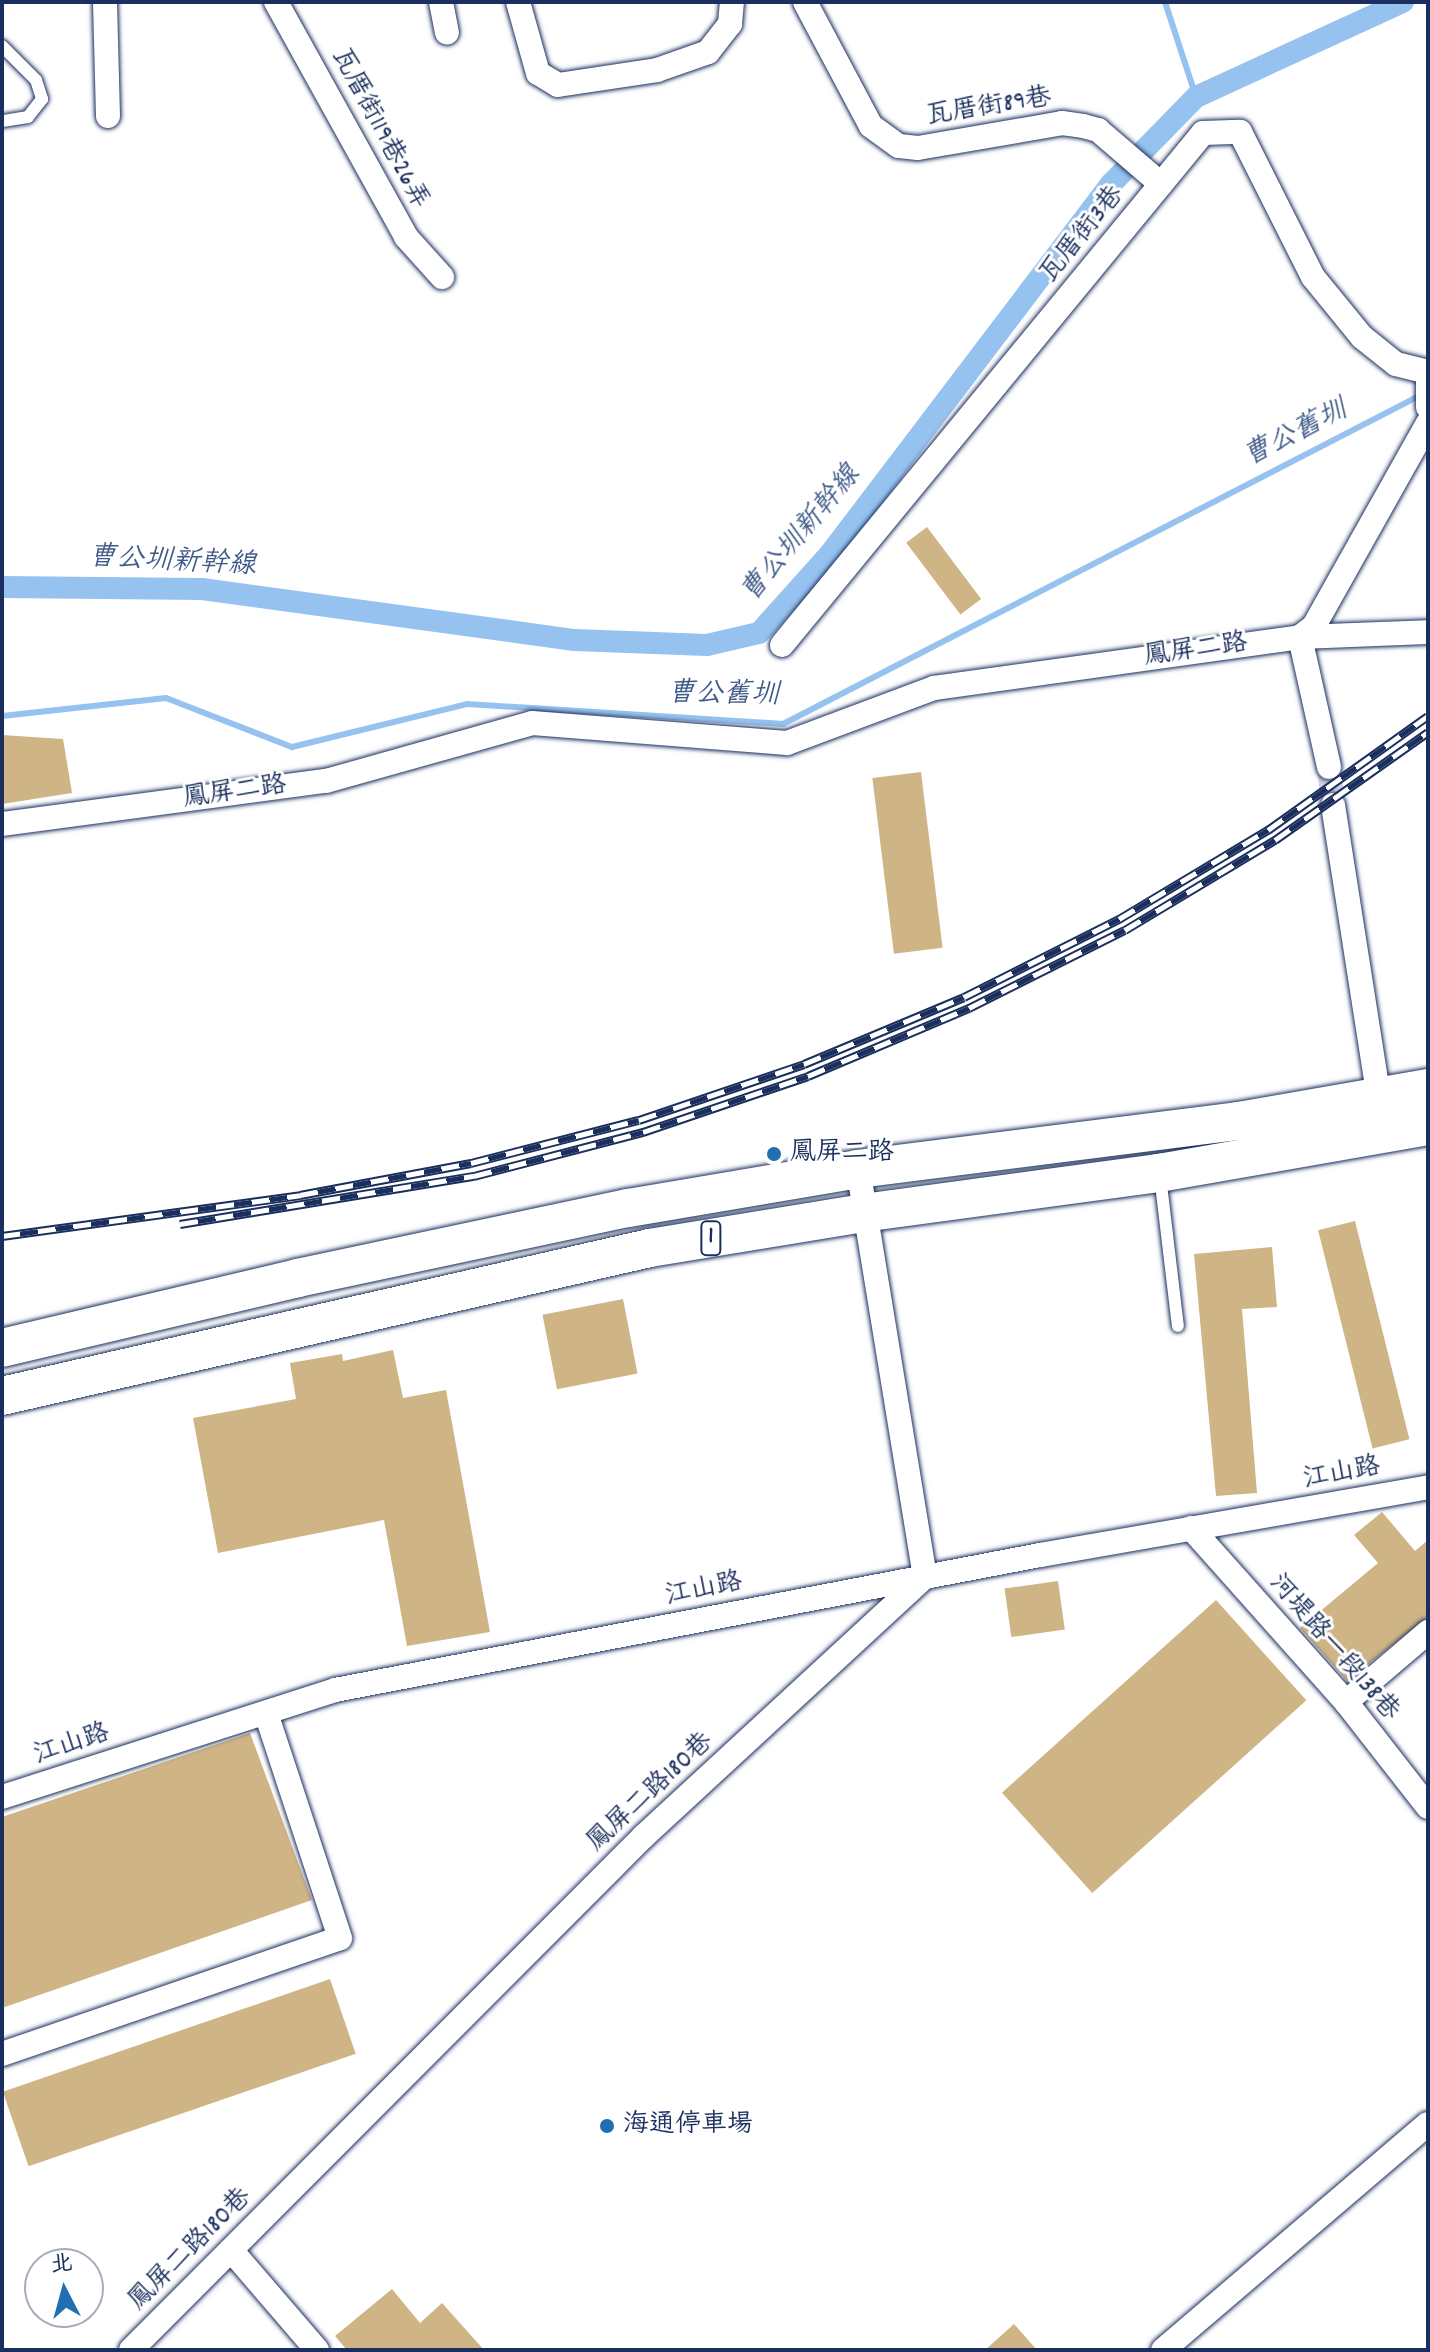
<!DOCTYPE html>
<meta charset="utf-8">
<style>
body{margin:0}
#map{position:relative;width:1430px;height:2352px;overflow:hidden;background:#fff;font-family:Dekko,"LXGW WenKai TC",sans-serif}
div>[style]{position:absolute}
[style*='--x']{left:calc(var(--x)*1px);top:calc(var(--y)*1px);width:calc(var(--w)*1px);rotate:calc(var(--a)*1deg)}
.stream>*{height:6px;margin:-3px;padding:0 3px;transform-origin:3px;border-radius:3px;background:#96c2f0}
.canal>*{height:22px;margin:-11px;padding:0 11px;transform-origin:11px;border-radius:11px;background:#96c2f0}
.building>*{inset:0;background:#cfb485;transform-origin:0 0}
.street-tunnel>*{height:24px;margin-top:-12px;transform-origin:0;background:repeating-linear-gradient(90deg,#d1d5df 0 24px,transparent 0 36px)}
.roads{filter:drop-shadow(0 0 2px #1b2f5e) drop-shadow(0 0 2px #1b2f5e)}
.lane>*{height:12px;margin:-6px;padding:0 6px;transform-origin:6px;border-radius:6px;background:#fff}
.street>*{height:24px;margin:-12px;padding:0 12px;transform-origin:12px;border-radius:12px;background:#fff}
.primary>*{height:38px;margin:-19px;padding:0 19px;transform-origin:19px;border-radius:19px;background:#fff}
.rail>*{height:9px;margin-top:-4.5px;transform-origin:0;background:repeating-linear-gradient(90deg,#fff 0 18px,#1b2f5e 0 36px);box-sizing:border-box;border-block:2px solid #1b2f5e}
.dots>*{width:22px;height:22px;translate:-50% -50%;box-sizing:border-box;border:4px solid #fff;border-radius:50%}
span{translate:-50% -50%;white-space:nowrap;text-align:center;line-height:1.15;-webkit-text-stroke:6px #fff;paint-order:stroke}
.shield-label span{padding:2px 6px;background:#fff;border:2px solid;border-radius:6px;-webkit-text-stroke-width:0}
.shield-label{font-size:24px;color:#1b2f5e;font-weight:700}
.street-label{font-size:26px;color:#1b2f5e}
.poi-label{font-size:26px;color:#1b2f5e}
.left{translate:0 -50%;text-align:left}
.water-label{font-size:28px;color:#405b8a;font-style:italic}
.frame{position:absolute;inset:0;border:4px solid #1b2f5e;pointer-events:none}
.north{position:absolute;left:24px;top:2248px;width:80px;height:80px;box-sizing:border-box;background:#fff;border:2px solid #a4acbf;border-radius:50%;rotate:354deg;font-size:22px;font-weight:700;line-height:32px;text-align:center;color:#1b2f5e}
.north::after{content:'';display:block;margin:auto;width:28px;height:36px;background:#1f6fb2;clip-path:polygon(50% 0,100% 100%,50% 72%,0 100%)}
</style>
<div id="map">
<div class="stream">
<div style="--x:1165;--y:2;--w:100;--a:71.9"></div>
<div style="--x:2;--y:716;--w:165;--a:-6.3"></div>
<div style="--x:166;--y:698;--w:135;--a:21.3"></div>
<div style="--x:292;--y:747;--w:180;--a:-13.8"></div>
<div style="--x:467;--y:704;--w:317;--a:3.6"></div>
<div style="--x:783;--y:724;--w:718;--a:-27.28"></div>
</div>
<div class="canal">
<div style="--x:2;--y:587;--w:200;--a:0.6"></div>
<div style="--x:202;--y:589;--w:376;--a:7.8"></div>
<div style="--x:575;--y:640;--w:132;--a:2.2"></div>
<div style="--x:707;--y:645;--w:53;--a:-13"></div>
<div style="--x:759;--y:633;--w:106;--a:-48.1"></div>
<div style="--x:830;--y:554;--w:465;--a:-52.8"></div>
<div style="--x:1111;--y:184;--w:122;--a:-45.7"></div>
<div style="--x:1196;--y:97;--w:228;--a:-24.7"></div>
</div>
<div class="building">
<div style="left:927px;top:527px;width:90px;height:26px;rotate:53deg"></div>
<div style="clip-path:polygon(2px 735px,63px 739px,72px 793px,2px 804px)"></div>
<div style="left:921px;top:772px;width:177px;height:49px;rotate:83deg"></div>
<div style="left:1355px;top:1221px;width:225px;height:38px;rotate:76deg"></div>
<div style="clip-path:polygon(1272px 1247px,1277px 1307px,1242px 1309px,1257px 1493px,1216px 1496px,1194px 1254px)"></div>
<div style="left:623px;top:1299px;width:76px;height:82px;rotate:79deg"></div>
<div style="clip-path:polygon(393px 1350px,403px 1398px,446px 1390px,490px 1632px,407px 1646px,384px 1520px,218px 1553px,193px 1418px,296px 1399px,290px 1363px,342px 1354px,343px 1361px)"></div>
<div style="clip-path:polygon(1382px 1512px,1415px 1551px,1428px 1540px,1428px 1617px,1347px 1681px,1300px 1628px,1378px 1563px,1354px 1535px)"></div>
<div style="left:1058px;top:1581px;width:49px;height:54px;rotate:82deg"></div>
<div style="left:1216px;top:1600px;width:135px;height:288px;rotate:48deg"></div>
<div style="clip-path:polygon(250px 1733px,312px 1900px,2px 2008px,2px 1817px)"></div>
<div style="left:330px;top:1979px;width:79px;height:346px;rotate:71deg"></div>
<div style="clip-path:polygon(392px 2289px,420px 2323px,442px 2303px,484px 2350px,347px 2350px,335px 2336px)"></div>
<div style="clip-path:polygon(1014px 2324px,1037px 2350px,985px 2350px)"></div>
</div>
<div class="street-tunnel">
<div style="--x:1329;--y:767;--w:38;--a:84"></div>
</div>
<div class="roads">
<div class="lane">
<div style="--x:2;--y:46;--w:48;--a:45"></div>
<div style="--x:36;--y:80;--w:20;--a:72"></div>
<div style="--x:42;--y:99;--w:23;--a:128"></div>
<div style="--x:28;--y:117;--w:26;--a:171"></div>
<div style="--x:1160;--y:1176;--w:151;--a:83.2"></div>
</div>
<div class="street">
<div style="--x:105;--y:2;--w:114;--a:88.5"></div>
<div style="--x:276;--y:2;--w:269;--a:61"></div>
<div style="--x:406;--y:237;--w:54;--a:48"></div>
<div style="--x:441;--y:2;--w:31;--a:79"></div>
<div style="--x:518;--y:2;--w:74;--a:74.3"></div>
<div style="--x:538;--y:73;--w:23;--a:31"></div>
<div style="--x:558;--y:85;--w:100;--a:-8.6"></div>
<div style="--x:657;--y:70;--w:54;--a:-19.4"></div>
<div style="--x:708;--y:52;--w:36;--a:-52"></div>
<div style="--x:730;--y:24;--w:22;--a:-85"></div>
<div style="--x:805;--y:2;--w:140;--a:62"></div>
<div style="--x:871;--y:126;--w:34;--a:36"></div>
<div style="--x:899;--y:146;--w:19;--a:6"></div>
<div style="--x:918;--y:148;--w:146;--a:-9.8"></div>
<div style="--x:1062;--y:123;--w:21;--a:8"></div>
<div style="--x:1083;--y:126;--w:16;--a:15"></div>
<div style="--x:1098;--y:130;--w:83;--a:40.6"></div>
<div style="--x:1428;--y:379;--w:28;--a:90"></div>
<div style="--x:782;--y:645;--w:663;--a:-50.57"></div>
<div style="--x:1203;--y:133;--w:37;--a:-2"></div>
<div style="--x:1240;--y:132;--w:162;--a:63.3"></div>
<div style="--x:1313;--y:277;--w:77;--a:50.8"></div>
<div style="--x:1362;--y:337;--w:43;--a:38.5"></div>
<div style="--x:1396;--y:364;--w:33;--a:14"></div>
<div style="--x:1329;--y:767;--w:133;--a:-102.6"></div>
<div style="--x:1300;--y:637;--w:128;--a:-2.2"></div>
<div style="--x:1333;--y:805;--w:297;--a:81.1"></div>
<div style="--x:2;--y:824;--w:327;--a:-7.6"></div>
<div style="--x:326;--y:781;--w:214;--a:-15.7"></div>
<div style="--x:532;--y:723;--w:256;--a:4.5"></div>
<div style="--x:787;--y:743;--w:157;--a:-20.5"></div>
<div style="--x:934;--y:688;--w:370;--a:-7.9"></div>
<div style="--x:1300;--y:637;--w:18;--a:-38"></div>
<div style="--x:1314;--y:626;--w:233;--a:-60.7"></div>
<div style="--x:1191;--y:1528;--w:233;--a:48.3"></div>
<div style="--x:1346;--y:1702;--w:133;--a:52"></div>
<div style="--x:1346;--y:1702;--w:108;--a:-40.5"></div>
<div style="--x:2;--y:1797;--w:350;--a:-17.8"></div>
<div style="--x:335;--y:1690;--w:718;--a:-10.84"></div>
<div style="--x:1040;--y:1555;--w:394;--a:-9.9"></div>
<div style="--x:2;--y:2054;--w:357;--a:-18.9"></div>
<div style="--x:340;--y:1938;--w:237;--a:-108.2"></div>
<div style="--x:231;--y:2250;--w:132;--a:49.3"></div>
<div style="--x:131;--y:2350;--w:726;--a:-45.06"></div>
<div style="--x:644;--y:1836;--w:382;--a:-42.7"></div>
<div style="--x:925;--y:1577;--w:413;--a:-99.3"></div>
<div style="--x:1163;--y:2350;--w:348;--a:-40.5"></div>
</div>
<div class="primary">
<div style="--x:2;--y:1348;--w:304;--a:-13.3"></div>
<div style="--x:298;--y:1278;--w:337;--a:-12"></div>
<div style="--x:628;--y:1208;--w:233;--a:-9.6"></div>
<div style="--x:858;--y:1169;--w:384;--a:-7.2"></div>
<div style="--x:1239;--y:1121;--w:192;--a:-9.9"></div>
<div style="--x:2;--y:1396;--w:665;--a:-12.87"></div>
<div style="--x:650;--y:1248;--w:216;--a:-9.3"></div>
<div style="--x:863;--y:1213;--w:299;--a:-7.7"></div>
<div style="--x:1159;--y:1173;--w:273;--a:-9.9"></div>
</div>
</div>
<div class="rail">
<div style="--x:180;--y:1224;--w:298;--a:-9.3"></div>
<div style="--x:474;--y:1176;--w:175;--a:-14.6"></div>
<div style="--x:643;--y:1132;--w:174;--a:-18.7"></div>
<div style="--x:808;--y:1076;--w:175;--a:-22.9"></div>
<div style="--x:969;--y:1008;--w:174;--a:-26.6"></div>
<div style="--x:1125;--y:930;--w:175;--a:-31"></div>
<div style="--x:1275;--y:840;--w:187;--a:-35.2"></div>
<div style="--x:2;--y:1236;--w:301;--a:-7.8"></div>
<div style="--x:300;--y:1195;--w:174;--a:-10.6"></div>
<div style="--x:471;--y:1163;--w:173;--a:-14.4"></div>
<div style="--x:639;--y:1120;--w:174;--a:-18.7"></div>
<div style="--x:804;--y:1064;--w:173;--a:-22.7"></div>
<div style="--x:964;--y:997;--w:174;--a:-26.7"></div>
<div style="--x:1119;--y:919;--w:174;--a:-30.9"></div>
<div style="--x:1268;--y:830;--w:196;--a:-35.5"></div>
</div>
<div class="dots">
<div style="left:774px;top:1154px;background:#1f6fb2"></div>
<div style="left:607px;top:2126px;background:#1f6fb2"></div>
</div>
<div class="shield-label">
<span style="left:711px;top:1238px">1</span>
</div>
<div class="street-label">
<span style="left:989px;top:108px;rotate:-9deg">瓦厝街89巷</span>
<span style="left:379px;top:129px;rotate:62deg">瓦厝街119巷26弄</span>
<span style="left:1083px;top:235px;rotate:-51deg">瓦厝街3巷</span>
<span style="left:1196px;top:651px;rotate:-8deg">鳳屏二路</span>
<span style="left:235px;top:793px;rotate:-8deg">鳳屏二路</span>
<span style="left:1342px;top:1474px;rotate:-10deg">江山路</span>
<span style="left:704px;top:1590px;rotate:-11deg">江山路</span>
<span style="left:1333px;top:1648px;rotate:49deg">河堤路一段138巷</span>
<span style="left:72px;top:1745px;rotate:-18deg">江山路</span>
<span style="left:651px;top:1793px;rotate:-43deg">鳳屏二路180巷</span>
<span style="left:191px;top:2250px;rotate:-45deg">鳳屏二路180巷</span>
</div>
<div class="poi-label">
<span class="left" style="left:790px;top:1154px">鳳屏二路</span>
<span class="left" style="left:623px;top:2126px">海通停車場</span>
</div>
<div class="water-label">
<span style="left:1296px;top:435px;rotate:-27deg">曹公舊圳</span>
<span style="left:802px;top:535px;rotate:-50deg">曹公圳新幹線</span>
<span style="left:172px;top:563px;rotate:3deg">曹公圳新幹線</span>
<span style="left:723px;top:696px;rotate:1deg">曹公舊圳</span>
</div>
<div class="frame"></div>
<div class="north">北</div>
</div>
